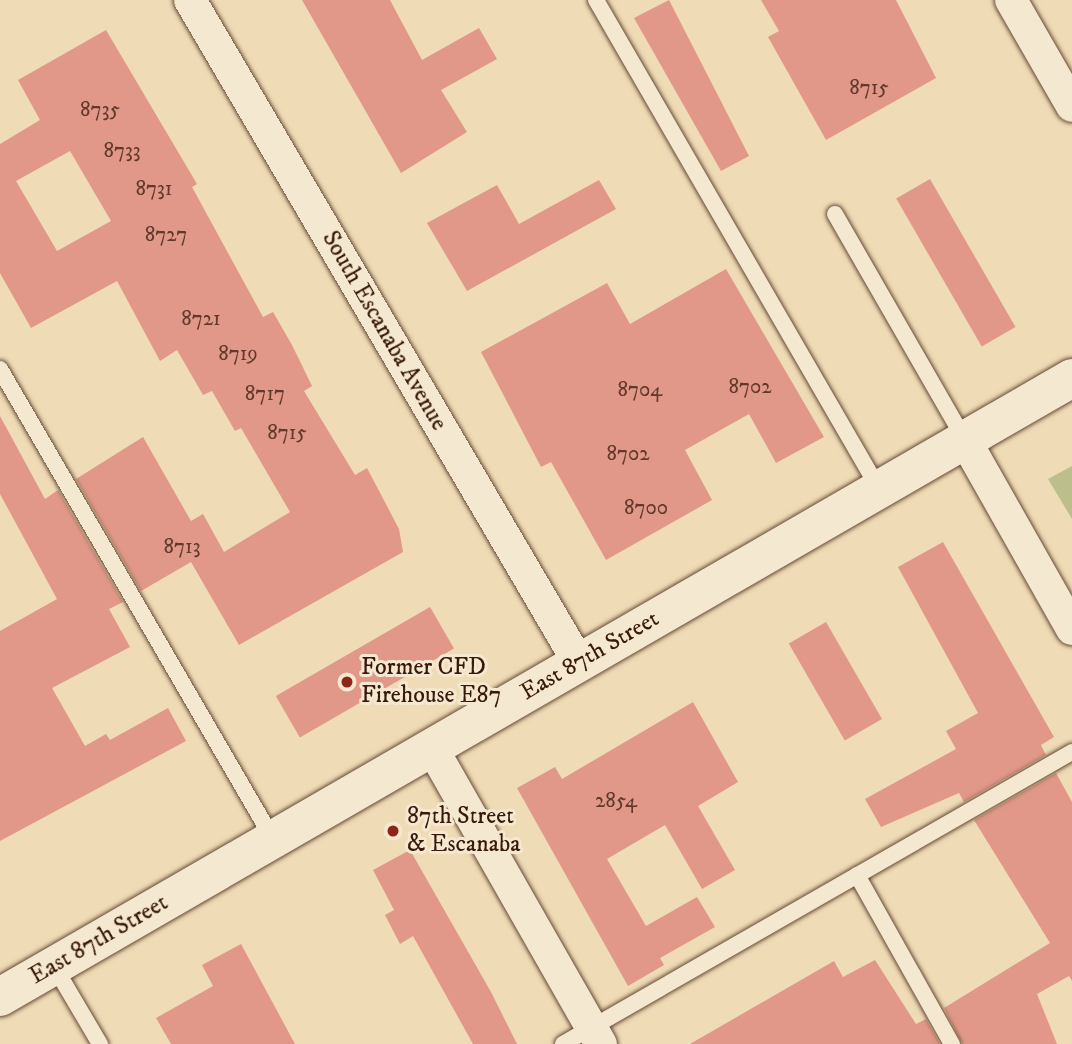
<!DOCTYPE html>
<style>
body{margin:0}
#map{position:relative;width:1072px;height:1044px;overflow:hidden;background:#efdbb6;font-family:"IM FELL DW Pica",serif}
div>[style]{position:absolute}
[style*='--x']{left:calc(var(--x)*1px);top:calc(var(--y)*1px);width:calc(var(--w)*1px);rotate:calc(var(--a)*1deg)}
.green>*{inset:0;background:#bcbf8c}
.building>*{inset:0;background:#e19889;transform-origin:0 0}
.roads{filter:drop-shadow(0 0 2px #664a35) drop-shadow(0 0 2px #664a35)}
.service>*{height:16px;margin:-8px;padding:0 8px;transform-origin:8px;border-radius:8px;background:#f5e8d0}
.minor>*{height:32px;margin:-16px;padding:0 16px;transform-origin:16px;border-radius:16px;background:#f5e8d0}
.secondary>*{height:38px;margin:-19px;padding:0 19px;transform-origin:19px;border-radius:19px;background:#f5e8d0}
.dots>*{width:19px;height:19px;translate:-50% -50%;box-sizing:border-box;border:4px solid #f5e8d0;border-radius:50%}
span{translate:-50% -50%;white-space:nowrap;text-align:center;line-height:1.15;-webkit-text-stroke:6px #f5e8d0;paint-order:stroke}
.number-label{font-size:21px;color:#62392a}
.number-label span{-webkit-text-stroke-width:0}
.street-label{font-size:24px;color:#38190a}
.poi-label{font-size:24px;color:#38190a}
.left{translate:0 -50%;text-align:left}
</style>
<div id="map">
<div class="green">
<div style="clip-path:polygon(1072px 466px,1072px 519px,1048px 479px)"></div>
</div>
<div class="building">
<div style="clip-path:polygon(302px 0,390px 0,422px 60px,479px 28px,497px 59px,441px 90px,467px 132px,401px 173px)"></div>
<div style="clip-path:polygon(669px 0,749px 156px,721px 171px,634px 18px)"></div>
<div style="clip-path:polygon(761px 0,896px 0,936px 78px,826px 140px,768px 37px,779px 31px)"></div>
<div style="clip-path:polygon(evenodd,106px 30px,197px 184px,192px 187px,263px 317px,273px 312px,292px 345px,312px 386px,304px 391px,355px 475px,367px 468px,399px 529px,403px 552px,239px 645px,191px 562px,141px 591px,76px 479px,143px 437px,191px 521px,203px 514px,224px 552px,290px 512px,241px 428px,235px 431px,212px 391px,203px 395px,177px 350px,160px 361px,117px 281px,31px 328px,0 273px,0 144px,40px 120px,18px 80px,106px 30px,70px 151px,111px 221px,57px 251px,16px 181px,70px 151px)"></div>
<div style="left:930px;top:179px;width:171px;height:39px;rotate:60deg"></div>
<div style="clip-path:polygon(599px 180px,616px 209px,467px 291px,427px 223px,497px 185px,519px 224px)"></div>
<div style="clip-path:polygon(726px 269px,824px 437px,776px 463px,749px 414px,685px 450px,712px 500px,606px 560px,551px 462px,541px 467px,481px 352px,607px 283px,630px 324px)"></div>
<div style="clip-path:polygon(0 416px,45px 499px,58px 490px,123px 602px,109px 609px,130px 647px,52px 688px,85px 746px,106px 734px,110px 740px,168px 708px,186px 741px,0 841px,0 631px,57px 599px,0 494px)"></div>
<div style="clip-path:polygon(943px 542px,1054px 737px,1041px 745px,1046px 755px,964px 802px,959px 793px,881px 827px,865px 799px,956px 749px,946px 731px,978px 713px,898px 567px)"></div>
<div style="left:430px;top:607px;width:48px;height:178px;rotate:60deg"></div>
<div style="left:826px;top:622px;width:112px;height:43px;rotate:60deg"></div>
<div style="clip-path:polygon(693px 702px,738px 782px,698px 806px,735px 870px,702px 889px,665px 825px,607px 859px,646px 926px,697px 897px,715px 927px,660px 958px,664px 965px,628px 986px,517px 788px,555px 767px,562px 779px)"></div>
<div style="clip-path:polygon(1056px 773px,1072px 802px,1072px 981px,1069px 976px,1037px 994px,1057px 1044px,962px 1044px,944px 1008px,1050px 943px,974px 820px)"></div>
<div style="clip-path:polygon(410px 850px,491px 992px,517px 1044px,473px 1044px,413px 936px,400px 944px,385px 915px,394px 910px,373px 870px)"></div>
<div style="clip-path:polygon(241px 944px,295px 1044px,171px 1044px,156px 1018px,213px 986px,202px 965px)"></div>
<div style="clip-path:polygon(875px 960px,916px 1024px,926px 1019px,940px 1044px,690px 1044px,834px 961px,843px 977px)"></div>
</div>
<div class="roads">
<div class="service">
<div style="--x:596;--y:0;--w:565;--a:59.94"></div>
<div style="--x:835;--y:214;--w:261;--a:60.1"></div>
<div style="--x:0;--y:369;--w:544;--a:59.85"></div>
<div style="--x:857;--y:875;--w:194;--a:60.7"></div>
<div style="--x:54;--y:966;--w:91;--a:59.5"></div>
<div style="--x:563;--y:1044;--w:587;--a:-29.84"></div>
</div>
<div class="minor">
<div style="--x:190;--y:0;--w:769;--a:59.6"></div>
<div style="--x:1011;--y:0;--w:122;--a:60.1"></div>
<div style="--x:965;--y:440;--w:217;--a:60.5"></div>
<div style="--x:432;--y:748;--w:341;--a:60.3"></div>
</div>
<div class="secondary">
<div style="--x:0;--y:997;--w:1238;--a:-30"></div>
</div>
</div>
<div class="dots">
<div style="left:347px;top:682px;background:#8f2418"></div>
<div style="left:393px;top:831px;background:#8f2418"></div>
</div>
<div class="number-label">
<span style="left:869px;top:88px">8715</span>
<span style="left:100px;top:110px">8735</span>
<span style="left:122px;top:151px">8733</span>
<span style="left:154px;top:189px">8731</span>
<span style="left:166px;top:235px">8727</span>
<span style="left:201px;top:319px">8721</span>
<span style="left:238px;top:354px">8719</span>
<span style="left:750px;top:387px">8702</span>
<span style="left:640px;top:390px">8704</span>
<span style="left:265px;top:394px">8717</span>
<span style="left:287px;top:433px">8715</span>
<span style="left:628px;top:454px">8702</span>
<span style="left:646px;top:508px">8700</span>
<span style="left:182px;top:547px">8713</span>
<span style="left:616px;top:801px">2854</span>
</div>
<div class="street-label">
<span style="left:384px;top:331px;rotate:60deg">South Escanaba Avenue</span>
<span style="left:590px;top:656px;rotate:-30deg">East 87th Street</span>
<span style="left:99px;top:940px;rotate:-30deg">East 87th Street</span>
</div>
<div class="poi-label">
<span class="left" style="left:361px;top:682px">Former CFD<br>Firehouse E87</span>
<span class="left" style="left:407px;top:831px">87th Street<br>&amp; Escanaba</span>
</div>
</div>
